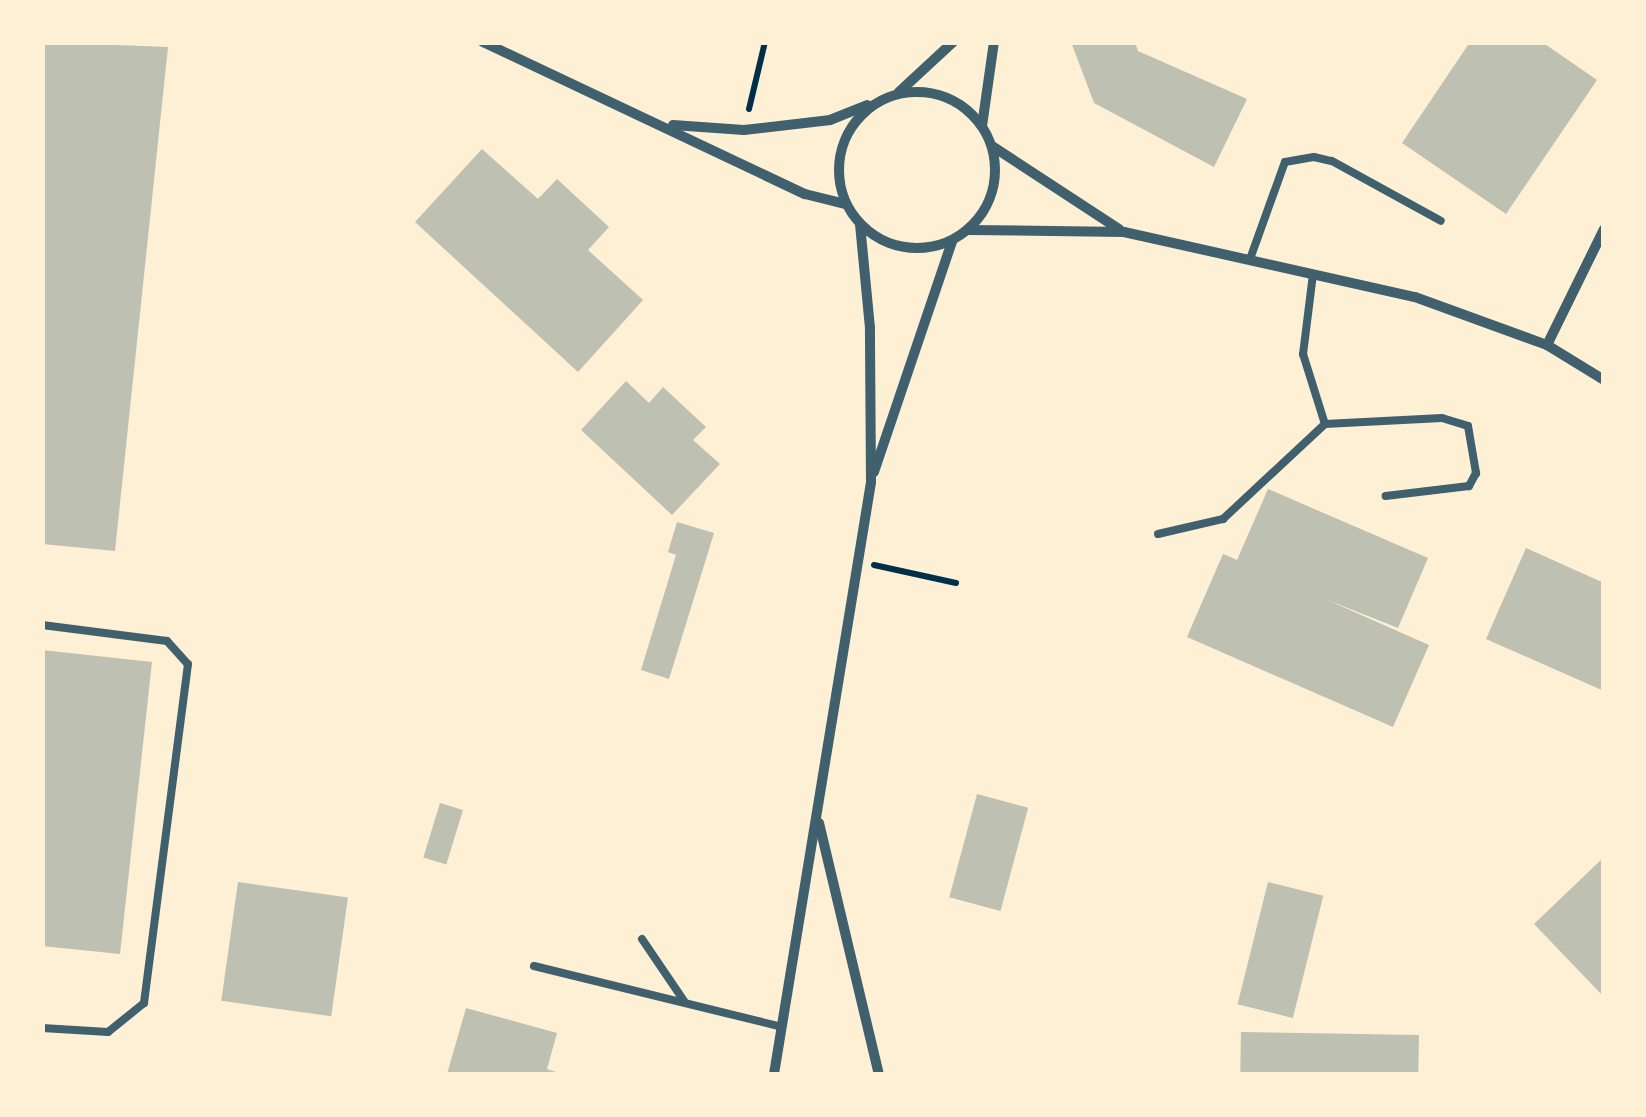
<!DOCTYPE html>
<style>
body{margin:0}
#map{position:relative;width:1646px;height:1117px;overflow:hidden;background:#fdf0d5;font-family:Helvetica,sans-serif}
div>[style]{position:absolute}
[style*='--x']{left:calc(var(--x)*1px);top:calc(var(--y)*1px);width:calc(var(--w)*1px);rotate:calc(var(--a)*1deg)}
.building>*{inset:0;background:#bec0b2;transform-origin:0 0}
.path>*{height:6px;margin:-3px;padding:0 3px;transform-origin:3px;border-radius:3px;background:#003049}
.service>*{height:8px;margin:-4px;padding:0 4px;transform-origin:4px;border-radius:4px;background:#3f606c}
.minor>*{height:10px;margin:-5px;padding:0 5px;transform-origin:5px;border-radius:5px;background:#3f606c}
.minor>.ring{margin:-5px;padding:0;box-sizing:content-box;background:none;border:10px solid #3f606c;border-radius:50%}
span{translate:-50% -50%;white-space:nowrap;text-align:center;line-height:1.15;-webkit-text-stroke:10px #fdf0d5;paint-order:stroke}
.frame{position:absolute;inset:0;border:45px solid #fdf0d5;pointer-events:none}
</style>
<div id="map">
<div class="building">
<div style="clip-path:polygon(42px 42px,168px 47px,115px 551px,42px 544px)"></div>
<div style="clip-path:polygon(1071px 42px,1135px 42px,1138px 51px,1247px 99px,1214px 167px,1094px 103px)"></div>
<div style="clip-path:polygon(1470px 42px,1542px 42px,1597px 80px,1506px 214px,1402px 143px)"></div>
<div style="clip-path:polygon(482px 149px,538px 199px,557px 179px,609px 227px,588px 250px,643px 300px,578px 372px,415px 222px)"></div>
<div style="clip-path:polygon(626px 381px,649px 403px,663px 387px,706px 427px,693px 440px,720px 464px,672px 515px,581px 430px)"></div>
<div style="clip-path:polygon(1268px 489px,1428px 558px,1398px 628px,1325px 599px,1429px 645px,1393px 727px,1187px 637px,1223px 554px,1237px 560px)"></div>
<div style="clip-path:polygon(677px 522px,714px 533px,669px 679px,641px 670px,676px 555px,668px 552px)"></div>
<div style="clip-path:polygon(1526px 548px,1604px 583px,1604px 691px,1486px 639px)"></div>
<div style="clip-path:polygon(42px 650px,152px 662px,120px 954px,42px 946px)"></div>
<div style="left:977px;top:794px;width:53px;height:107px;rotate:15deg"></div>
<div style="left:440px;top:803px;width:24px;height:57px;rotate:17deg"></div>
<div style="clip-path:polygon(1604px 857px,1604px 997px,1534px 924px)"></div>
<div style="left:238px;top:882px;width:111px;height:120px;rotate:8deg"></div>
<div style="left:1268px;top:882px;width:57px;height:126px;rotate:14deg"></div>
<div style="clip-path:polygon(466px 1008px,557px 1033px,547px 1069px,562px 1074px,447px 1074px)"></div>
<div style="left:1241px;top:1032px;width:178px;height:42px;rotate:1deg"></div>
</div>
<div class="path">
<div style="--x:749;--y:109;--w:69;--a:-76.6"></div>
<div style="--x:874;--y:565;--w:84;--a:12.4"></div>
</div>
<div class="service">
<div style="--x:1250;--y:259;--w:103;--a:-70.2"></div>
<div style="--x:1285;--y:162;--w:29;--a:-10"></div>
<div style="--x:1314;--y:157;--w:18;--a:13"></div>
<div style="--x:1332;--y:161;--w:124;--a:28.8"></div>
<div style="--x:1313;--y:274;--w:81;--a:97.1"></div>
<div style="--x:1303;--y:354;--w:73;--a:72.6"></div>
<div style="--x:1158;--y:534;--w:67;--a:-13"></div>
<div style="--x:1223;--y:519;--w:139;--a:-43"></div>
<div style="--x:1325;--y:424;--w:117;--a:-2.9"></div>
<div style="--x:1442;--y:418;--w:27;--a:17"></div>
<div style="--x:1468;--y:426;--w:48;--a:80.3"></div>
<div style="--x:1476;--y:473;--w:15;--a:118"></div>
<div style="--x:1469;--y:486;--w:84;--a:173.1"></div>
<div style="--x:42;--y:625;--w:126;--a:7.3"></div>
<div style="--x:167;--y:641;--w:31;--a:48"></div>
<div style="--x:188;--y:664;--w:342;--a:97.4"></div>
<div style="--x:144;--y:1003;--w:46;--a:141.1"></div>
<div style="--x:108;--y:1032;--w:66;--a:-176.5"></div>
<div style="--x:642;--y:939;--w:75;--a:55.9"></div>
<div style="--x:534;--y:966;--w:255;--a:13.8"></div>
</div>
<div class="minor">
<div style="--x:483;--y:42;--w:356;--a:25.3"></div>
<div style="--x:805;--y:194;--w:41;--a:14"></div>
<div class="ring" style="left:839px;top:92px;width:146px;height:146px"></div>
<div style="--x:899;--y:92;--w:74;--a:-42.8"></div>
<div style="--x:673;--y:125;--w:71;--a:4"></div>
<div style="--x:744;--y:130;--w:87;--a:-6.6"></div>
<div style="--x:830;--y:120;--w:40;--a:-22"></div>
<div style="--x:982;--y:126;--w:85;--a:-81.9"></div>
<div style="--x:992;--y:146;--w:152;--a:33.2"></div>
<div style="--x:968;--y:230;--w:156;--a:0.7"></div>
<div style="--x:1124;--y:232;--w:298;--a:12.6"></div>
<div style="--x:1415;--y:297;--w:140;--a:20"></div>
<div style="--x:1547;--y:345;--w:67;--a:31.6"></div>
<div style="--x:1547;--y:345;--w:129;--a:-63.8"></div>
<div style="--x:874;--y:472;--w:244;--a:-71.3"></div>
<div style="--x:819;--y:823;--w:258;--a:76.6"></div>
<div style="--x:774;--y:1074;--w:600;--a:-80.69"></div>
<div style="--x:871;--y:482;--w:154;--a:-90.4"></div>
<div style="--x:870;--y:328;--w:103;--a:-95.5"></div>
</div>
<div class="frame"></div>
</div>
